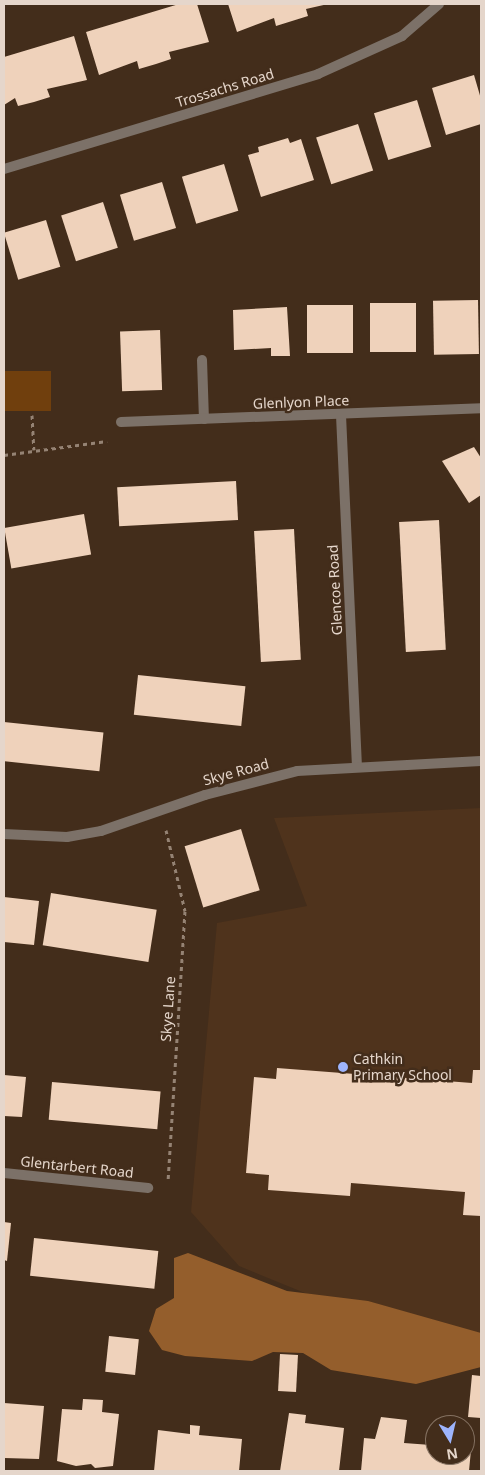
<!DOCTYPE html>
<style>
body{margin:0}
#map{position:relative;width:485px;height:1475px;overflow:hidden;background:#432d1b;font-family:"Noto Sans",sans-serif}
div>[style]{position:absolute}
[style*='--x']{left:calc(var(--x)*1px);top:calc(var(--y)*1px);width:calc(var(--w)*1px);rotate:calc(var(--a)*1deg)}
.built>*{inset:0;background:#4f331c}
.green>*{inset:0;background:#703f0d;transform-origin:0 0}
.forest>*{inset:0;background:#945e2c}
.building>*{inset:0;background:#efd2bb;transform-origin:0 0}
.path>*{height:3px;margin-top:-1.5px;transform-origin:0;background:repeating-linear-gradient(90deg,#958374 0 4px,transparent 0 8px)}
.minor>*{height:10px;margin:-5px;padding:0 5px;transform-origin:5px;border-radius:5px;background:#7c7168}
.dots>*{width:14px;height:14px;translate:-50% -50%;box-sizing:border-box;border:2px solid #432d1b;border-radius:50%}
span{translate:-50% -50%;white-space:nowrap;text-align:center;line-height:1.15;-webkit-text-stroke:5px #432d1b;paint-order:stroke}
.street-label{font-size:14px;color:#e5d6cb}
.poi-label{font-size:14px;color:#e5d6cb}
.left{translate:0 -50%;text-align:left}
.frame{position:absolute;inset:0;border:5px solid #e5d6cb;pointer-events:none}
.north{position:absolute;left:425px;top:1415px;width:50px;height:50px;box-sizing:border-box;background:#432d1b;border:1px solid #847161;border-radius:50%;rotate:171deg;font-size:14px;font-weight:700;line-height:20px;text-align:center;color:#e5d6cb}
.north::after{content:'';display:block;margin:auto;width:18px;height:22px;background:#9db4fd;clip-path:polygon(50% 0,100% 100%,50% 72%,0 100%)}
</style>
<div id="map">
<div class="built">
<div style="clip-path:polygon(481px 808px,481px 1335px,344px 1309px,239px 1266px,191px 1212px,217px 923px,307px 906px,274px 818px)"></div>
</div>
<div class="green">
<div style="left:4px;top:371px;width:47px;height:40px"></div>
</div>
<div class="forest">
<div style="clip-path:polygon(188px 1253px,287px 1291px,368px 1301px,481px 1333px,481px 1367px,416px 1384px,331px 1370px,303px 1353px,273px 1352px,252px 1361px,185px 1356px,162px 1350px,149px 1331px,156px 1309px,174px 1298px,174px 1258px)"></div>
</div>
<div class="building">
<div style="clip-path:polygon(179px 4px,197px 4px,209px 42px,169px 52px,171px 59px,156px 64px,139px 69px,137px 61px,99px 75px,86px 32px)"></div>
<div style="clip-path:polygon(228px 4px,328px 4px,306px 9px,308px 16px,276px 26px,274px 18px,237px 32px)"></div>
<div style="clip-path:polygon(74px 36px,87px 80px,47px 89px,50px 97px,34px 102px,18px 106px,15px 98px,4px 105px,4px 57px)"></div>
<div style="clip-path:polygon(474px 75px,481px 99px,481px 124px,446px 135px,432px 88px)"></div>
<div style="left:417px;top:100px;width:49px;height:45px;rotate:73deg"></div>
<div style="left:358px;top:124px;width:49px;height:44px;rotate:72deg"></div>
<div style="clip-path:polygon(288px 138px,290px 143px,301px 139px,314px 180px,261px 197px,248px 155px,259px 152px,258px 147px)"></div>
<div style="left:224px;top:164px;width:49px;height:44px;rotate:73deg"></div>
<div style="left:162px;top:182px;width:48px;height:44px;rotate:73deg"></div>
<div style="left:103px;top:202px;width:48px;height:44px;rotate:72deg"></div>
<div style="left:46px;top:220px;width:49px;height:44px;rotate:73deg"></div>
<div style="left:478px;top:300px;width:54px;height:45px;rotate:89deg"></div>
<div style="left:416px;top:303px;width:49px;height:46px;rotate:90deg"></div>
<div style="left:353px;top:305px;width:48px;height:46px;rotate:90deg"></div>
<div style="clip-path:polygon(287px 307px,290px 356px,271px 356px,271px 348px,234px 350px,233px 310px)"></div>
<div style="left:160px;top:330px;width:60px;height:40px;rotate:88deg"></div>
<div style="clip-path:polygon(474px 447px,481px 458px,481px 495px,469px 503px,442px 461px)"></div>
<div style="left:236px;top:481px;width:39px;height:119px;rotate:87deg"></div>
<div style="left:84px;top:514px;width:41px;height:81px;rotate:80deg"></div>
<div style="left:439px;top:520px;width:130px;height:40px;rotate:87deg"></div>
<div style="left:294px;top:529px;width:131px;height:40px;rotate:87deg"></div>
<div style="left:138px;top:675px;width:108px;height:40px;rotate:6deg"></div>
<div style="left:4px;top:722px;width:100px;height:39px;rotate:6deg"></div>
<div style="left:241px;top:829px;width:64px;height:59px;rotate:73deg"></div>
<div style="left:51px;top:893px;width:107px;height:53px;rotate:9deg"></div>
<div style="clip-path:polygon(4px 897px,39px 901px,34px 945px,4px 942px)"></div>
<div style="clip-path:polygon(277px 1068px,472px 1083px,473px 1070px,481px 1070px,481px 1216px,463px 1215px,465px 1192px,351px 1183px,350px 1196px,268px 1190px,269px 1175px,246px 1173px,254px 1077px,276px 1079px)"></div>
<div style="clip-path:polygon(4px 1075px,26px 1077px,22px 1117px,4px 1116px)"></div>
<div style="left:52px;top:1082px;width:109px;height:38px;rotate:5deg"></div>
<div style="clip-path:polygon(4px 1222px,11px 1223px,7px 1261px,4px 1260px)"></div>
<div style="left:34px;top:1238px;width:125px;height:38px;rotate:6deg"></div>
<div style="left:109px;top:1336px;width:30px;height:36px;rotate:6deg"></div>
<div style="left:280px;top:1354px;width:18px;height:37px;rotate:3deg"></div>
<div style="clip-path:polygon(472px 1375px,481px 1376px,481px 1418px,468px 1417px)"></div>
<div style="clip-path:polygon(83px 1399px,103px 1400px,102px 1412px,119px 1414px,113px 1466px,95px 1468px,91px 1464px,76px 1466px,57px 1461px,62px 1409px,82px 1410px)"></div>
<div style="clip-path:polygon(4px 1403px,44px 1406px,39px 1459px,4px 1458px)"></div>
<div style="clip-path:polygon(289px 1413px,306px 1415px,305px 1423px,344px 1428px,339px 1471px,280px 1471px)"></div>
<div style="clip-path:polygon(381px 1417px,407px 1420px,404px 1443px,431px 1445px,435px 1435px,435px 1455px,465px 1455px,465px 1449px,471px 1450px,469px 1471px,361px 1471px,364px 1438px,375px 1439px)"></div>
<div style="clip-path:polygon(190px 1425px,200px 1426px,199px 1435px,242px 1439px,239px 1471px,154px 1471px,158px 1430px,190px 1434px)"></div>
</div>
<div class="path">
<div style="--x:32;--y:415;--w:35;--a:87"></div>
<div style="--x:4;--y:455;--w:104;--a:-7.7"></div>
<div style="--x:166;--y:830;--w:83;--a:76.8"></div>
<div style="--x:185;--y:911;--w:269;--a:93.6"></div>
</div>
<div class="minor">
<div style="--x:4;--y:169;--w:328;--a:-16.8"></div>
<div style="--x:318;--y:74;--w:92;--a:-24.3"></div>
<div style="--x:402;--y:36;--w:49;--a:-40.9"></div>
<div style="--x:202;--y:360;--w:59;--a:88.1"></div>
<div style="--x:341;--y:415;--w:350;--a:87.4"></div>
<div style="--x:121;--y:422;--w:360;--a:-2.2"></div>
<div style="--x:4;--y:834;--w:63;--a:2.7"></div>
<div style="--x:67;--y:837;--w:35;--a:-10"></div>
<div style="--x:101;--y:831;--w:110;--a:-19.1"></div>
<div style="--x:205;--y:795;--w:95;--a:-14.6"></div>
<div style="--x:297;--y:771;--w:184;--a:-3.1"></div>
<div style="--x:4;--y:1173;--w:145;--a:5.9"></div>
</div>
<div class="dots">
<div style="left:343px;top:1067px;background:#9db4fd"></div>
</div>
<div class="street-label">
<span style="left:225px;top:88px;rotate:-17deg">Trossachs Road</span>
<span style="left:301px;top:402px;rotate:-2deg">Glenlyon Place</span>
<span style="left:335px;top:590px;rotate:-93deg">Glencoe Road</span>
<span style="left:236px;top:772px;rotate:-15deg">Skye Road</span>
<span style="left:168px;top:1009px;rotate:-86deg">Skye Lane</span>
<span style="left:77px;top:1167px;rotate:6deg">Glentarbert Road</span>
</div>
<div class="poi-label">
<span class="left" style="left:353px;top:1067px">Cathkin<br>Primary School</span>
</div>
<div class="frame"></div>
<div class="north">N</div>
</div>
